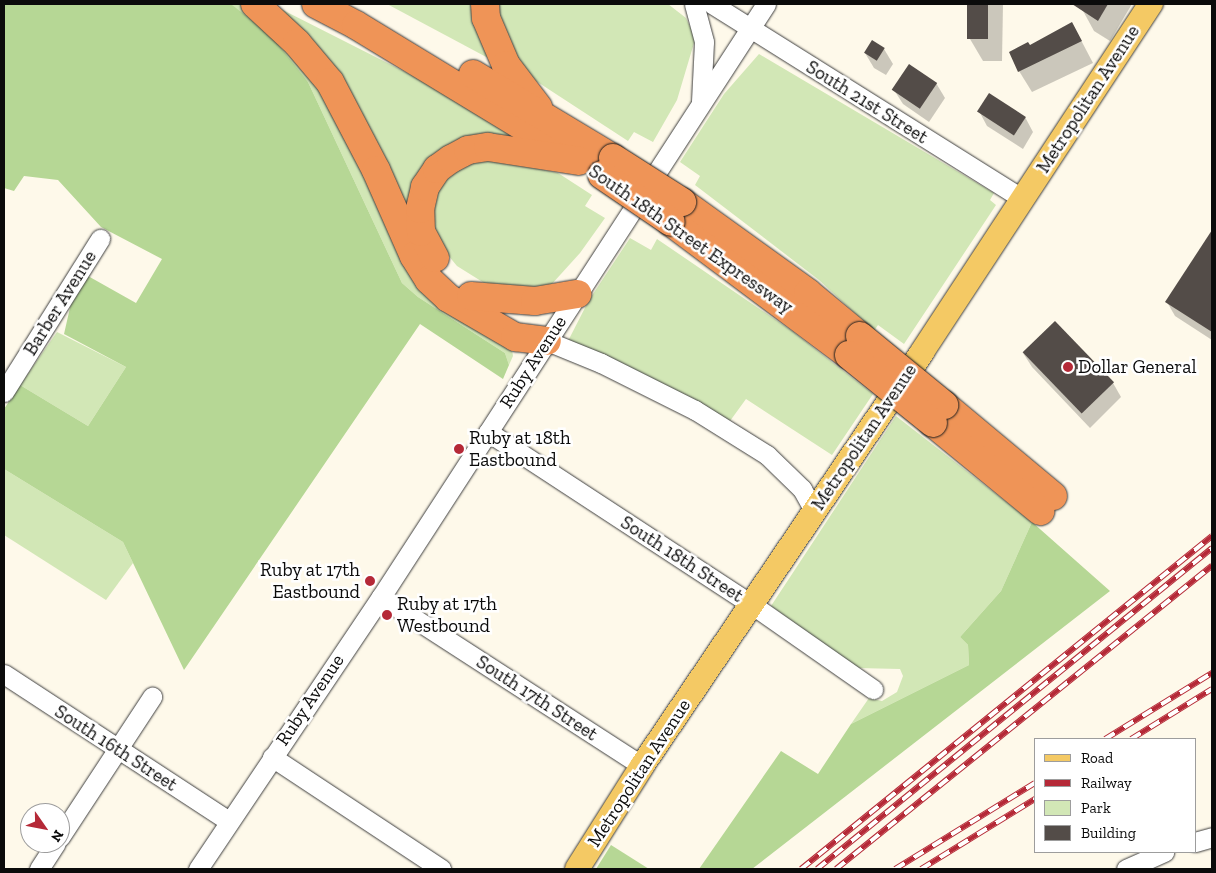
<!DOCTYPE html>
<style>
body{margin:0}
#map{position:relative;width:1216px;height:873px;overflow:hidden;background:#fef9ea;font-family:"Zilla Slab",serif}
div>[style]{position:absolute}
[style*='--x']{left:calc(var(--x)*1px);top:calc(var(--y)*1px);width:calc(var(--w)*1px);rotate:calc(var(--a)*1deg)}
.green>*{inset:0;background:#d2e7b6}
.forest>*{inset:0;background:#b6d795}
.shadow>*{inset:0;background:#0003}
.building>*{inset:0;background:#534c48;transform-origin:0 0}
.roads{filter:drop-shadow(0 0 1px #3e3e3e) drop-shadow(0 0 1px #3e3e3e)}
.minor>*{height:19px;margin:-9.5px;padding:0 9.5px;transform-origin:9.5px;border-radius:9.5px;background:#fff}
.major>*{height:24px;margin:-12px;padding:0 12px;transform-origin:12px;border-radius:12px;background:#f4c964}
.highway>*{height:28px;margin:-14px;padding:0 14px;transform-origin:14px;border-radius:14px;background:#ef9457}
.rail>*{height:5.5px;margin-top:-2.75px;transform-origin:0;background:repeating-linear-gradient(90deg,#fff 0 11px,#b52937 0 22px);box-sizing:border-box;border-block:1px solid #b52937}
.bridges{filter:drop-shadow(0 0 1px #1c1c1c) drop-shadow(0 0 1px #1c1c1c)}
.highway-bridge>*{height:28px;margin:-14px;padding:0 14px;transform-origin:14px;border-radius:14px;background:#ef9457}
.dots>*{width:14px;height:14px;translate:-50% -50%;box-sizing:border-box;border:2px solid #fff;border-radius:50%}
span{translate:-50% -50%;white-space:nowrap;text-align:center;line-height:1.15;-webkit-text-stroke:5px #fff;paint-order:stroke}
.street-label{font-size:19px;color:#0b0b0b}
.poi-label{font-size:19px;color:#0b0b0b}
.left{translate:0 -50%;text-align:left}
.right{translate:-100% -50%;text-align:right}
.frame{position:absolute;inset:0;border:5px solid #0b0b0b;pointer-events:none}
.legend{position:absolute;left:1034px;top:738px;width:162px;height:115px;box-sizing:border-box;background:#fff;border:1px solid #9d9d9d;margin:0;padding:6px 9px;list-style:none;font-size:15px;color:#0b0b0b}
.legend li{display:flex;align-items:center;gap:10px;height:25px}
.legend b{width:25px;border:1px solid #9d9d9d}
.north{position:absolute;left:20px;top:803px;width:50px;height:50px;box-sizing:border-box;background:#fff;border:1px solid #9d9d9d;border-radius:50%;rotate:123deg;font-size:14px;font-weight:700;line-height:20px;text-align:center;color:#0b0b0b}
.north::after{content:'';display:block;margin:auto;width:18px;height:22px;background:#b52937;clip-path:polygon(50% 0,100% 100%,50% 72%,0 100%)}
</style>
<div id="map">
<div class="green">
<div style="clip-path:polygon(231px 4px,241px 5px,271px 31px,307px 69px,338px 117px,411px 274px,512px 350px,513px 356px,509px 365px,505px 353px,418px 297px,402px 283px,308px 82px)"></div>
<div style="clip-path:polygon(271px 4px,423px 81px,512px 135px,510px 142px,477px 141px,410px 219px)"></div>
<div style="clip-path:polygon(387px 4px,476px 4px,490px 59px)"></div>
<div style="clip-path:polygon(498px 4px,668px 4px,686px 18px,697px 41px,694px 43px,677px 100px,653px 142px,634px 132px,628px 141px,536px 81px,520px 65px,500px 22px)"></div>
<div style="clip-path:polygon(759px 54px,994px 193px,990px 200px,996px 205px,904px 344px,878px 325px,874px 331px,819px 280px,695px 185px,700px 176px,680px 162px,724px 94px)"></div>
<div style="clip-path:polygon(490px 158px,558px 173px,592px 195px,585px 206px,605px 218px,580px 253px,551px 285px,536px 291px,489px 286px,457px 266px,438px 243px,428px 212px,441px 182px,467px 163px)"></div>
<div style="clip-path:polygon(630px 238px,651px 250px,657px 239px,792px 331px,873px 394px,832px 455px,746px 399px,730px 421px,568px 341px,589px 300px)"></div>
<div style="clip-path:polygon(57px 332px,126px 367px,88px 426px,20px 385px)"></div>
<div style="clip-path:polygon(896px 416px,1032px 522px,1001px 591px,960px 637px,968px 645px,969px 665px,851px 724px,869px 698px,882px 701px,897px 692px,903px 676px,900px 669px,857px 668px,771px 606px)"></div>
<div style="clip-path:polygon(4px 469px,123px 542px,133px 563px,106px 600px,4px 535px)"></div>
</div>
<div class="forest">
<div style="clip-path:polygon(4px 4px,231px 4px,272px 37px,308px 82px,402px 283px,418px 297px,505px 353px,509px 365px,503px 379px,420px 324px,184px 670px,123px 542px,4px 469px,4px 409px,20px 385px,88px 426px,126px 367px,64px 334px,72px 299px,88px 276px,136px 303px,162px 259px,101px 227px,58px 180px,24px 176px,14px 191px,4px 188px)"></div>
<div style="clip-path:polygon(1032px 522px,1110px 591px,752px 869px,699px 869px,781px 751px,818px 774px,851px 724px,969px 665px,968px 645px,960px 637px,1001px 591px)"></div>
<div style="clip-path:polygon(611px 845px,649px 869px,596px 869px)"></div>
</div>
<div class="shadow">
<div style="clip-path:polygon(969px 4px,1003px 4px,1002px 61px,983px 61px,970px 39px)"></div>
<div style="clip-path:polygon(1085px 4px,1132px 4px,1110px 41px,1094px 31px,1082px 9px)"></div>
<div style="clip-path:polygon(1072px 23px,1093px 63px,1032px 92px,1019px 71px,1029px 47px)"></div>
<div style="clip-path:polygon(884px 49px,893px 64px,886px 75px,874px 68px,865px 53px)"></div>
<div style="clip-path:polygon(936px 83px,945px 98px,929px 122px,903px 104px,894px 90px)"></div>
<div style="clip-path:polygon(979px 111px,1025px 117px,1033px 132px,1023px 149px,987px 126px)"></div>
<div style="clip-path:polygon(1212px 232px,1212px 340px,1175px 316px,1167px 302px)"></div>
<div style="clip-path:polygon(1023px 353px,1113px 383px,1121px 397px,1090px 428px,1032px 367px)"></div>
</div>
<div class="building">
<div style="left:967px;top:4px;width:21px;height:35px"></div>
<div style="clip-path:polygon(1072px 4px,1108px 4px,1098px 21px)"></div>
<div style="clip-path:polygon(1072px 22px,1082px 41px,1018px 72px,1009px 52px,1028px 42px,1030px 45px)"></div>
<div style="left:872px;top:40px;width:15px;height:15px;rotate:32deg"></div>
<div style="left:909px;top:64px;width:34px;height:31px;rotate:34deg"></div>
<div style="left:989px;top:93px;width:44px;height:22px;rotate:33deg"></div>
<div style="clip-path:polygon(1212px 230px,1212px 332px,1165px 302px)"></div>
<div style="left:1055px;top:321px;width:85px;height:45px;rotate:46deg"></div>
</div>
<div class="roads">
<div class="minor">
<div style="--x:694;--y:4;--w:39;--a:75"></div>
<div style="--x:704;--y:42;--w:60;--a:92.9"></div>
<div style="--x:712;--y:4;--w:367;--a:32.1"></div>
<div style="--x:547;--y:341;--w:58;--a:22.2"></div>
<div style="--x:601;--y:363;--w:105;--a:26.6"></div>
<div style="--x:695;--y:410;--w:85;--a:32"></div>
<div style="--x:767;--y:455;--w:49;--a:44.2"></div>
<div style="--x:802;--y:489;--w:25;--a:61"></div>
<div style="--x:4;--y:392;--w:181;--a:-57.9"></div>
<div style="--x:488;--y:432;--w:314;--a:33.2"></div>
<div style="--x:751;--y:604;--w:149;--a:34.9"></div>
<div style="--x:381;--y:597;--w:311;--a:32.9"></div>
<div style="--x:4;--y:674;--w:269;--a:33.2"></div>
<div style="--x:272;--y:757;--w:203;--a:33.5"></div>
<div style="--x:60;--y:837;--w:168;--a:-56.7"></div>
<div style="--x:1195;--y:842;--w:18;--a:-16"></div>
<div style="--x:39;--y:869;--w:31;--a:-57"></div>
<div style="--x:198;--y:869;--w:328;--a:-56.1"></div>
<div style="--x:381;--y:597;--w:707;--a:-57.01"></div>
<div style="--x:1126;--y:869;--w:42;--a:-24.1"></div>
</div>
<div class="major">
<div style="--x:577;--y:869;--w:122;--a:-57.7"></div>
<div style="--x:642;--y:766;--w:500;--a:-55.9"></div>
<div style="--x:922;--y:352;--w:417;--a:-56.7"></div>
</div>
<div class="highway">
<div style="--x:255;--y:4;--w:57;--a:42.9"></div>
<div style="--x:297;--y:43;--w:51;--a:49.8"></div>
<div style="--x:330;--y:82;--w:99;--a:62.4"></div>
<div style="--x:376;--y:170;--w:94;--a:66.2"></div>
<div style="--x:414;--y:256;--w:28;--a:58"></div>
<div style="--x:429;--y:280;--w:26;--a:43"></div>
<div style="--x:448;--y:298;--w:78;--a:30.2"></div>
<div style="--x:515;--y:337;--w:32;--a:7"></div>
<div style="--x:316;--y:4;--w:45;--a:27.7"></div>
<div style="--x:356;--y:25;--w:248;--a:31.3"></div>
<div style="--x:485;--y:4;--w:14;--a:86"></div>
<div style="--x:486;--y:18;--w:51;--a:66.9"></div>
<div style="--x:506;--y:65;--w:53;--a:52.7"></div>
<div style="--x:473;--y:74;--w:163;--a:31"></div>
<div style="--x:682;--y:202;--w:155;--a:35.8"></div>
<div style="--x:808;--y:293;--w:67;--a:39.6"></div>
<div style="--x:671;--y:222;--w:222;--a:36.8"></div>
<div style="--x:435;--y:258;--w:30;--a:-118"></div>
<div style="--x:421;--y:232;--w:23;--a:-92"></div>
<div style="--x:420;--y:209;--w:23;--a:-77"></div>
<div style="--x:425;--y:187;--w:22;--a:-56"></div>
<div style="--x:437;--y:169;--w:17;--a:-36"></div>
<div style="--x:451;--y:159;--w:19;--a:-28"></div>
<div style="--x:468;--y:150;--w:20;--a:-9"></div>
<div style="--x:488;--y:147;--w:92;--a:8.7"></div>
<div style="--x:471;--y:296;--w:64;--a:4.5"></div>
<div style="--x:535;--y:301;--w:43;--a:-9.5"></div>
<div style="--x:944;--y:405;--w:142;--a:39.9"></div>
<div style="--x:933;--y:423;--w:139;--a:39.4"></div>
</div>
</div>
<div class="rail">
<div style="--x:1105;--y:739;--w:126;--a:-31.7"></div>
<div style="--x:1131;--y:739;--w:95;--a:-31.7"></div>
<div style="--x:801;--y:869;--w:529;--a:-39.02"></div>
<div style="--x:817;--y:869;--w:509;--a:-39.1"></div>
<div style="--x:836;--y:869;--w:483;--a:-38.9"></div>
<div style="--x:895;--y:869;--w:164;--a:-31.6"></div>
<div style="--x:921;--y:869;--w:134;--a:-31.6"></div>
</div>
<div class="bridges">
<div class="highway-bridge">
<div style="--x:613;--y:158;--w:82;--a:32.5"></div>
<div style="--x:602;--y:175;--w:83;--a:34.3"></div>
<div style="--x:860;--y:336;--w:109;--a:39.4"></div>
<div style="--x:849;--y:355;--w:108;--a:39"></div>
</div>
</div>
<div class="dots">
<div style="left:1068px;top:367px;background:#b52937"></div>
<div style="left:459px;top:449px;background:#b52937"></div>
<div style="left:370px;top:581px;background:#b52937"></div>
<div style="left:387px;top:615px;background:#b52937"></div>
</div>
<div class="street-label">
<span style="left:1088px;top:99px;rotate:-57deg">Metropolitan Avenue</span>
<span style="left:867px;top:102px;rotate:32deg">South 21st Street</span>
<span style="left:691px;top:239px;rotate:35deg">South 18th Street Expressway</span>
<span style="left:60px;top:303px;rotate:-58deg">Barber Avenue</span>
<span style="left:533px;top:362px;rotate:-57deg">Ruby Avenue</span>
<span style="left:864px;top:437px;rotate:-56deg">Metropolitan Avenue</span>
<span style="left:682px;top:559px;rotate:33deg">South 18th Street</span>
<span style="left:537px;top:698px;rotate:33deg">South 17th Street</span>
<span style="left:310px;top:700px;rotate:-56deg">Ruby Avenue</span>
<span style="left:116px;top:748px;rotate:33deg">South 16th Street</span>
<span style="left:639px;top:773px;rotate:-57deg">Metropolitan Avenue</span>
</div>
<div class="poi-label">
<span class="left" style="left:1078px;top:367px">Dollar General</span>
<span class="left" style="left:469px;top:449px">Ruby at 18th<br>Eastbound</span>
<span class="right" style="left:360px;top:581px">Ruby at 17th<br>Eastbound</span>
<span class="left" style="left:397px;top:615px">Ruby at 17th<br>Westbound</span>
</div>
<div class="frame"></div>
<ul class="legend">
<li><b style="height:6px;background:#f4c964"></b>Road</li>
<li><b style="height:6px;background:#b52937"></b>Railway</li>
<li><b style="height:14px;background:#d2e7b6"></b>Park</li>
<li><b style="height:14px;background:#534c48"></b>Building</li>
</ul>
<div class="north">N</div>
</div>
